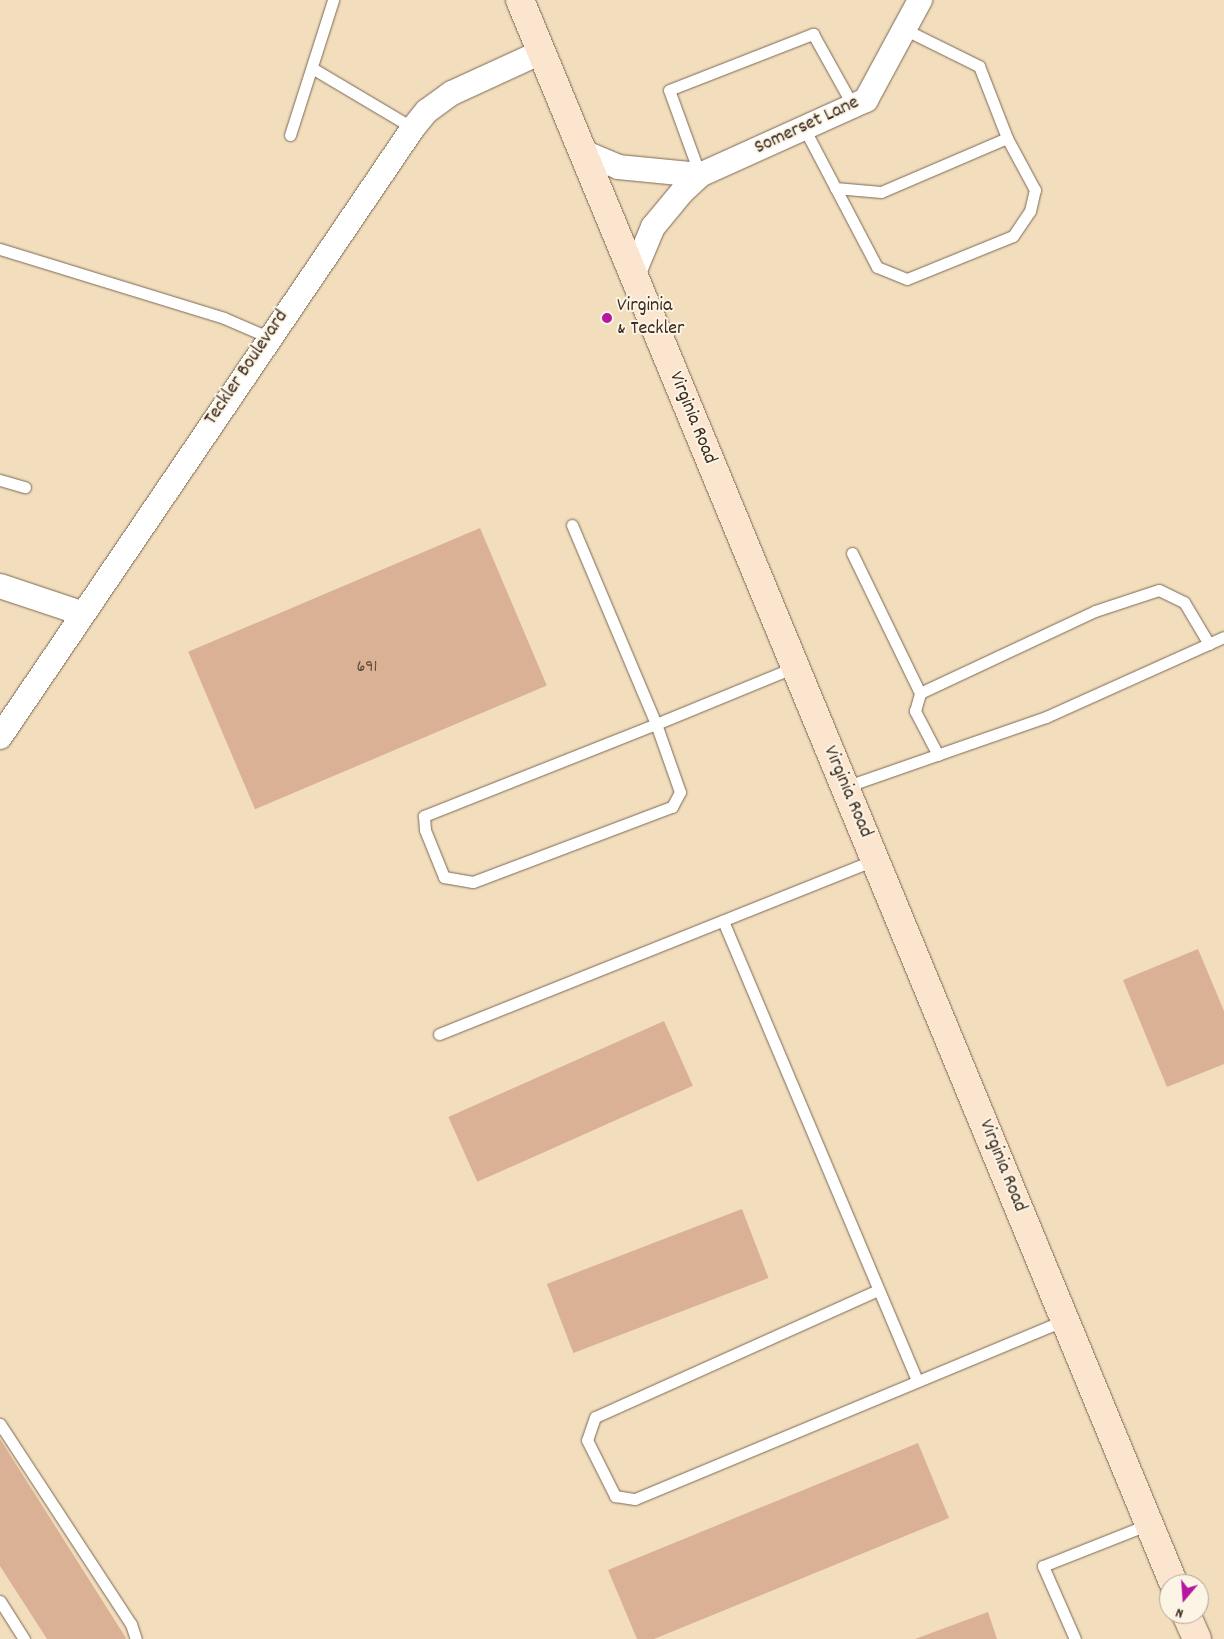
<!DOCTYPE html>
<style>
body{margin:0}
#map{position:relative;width:1224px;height:1639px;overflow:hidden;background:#f2ddbc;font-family:Dekko,sans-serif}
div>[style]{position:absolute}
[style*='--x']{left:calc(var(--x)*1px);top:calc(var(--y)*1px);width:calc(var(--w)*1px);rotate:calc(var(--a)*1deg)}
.building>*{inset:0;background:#dab195;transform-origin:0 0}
.roads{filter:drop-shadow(0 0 1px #7b6955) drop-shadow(0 0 1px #7b6955)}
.lane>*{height:11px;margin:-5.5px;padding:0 5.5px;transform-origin:5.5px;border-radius:5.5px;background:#fff}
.street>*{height:24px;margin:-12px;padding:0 12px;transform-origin:12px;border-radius:12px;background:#fff}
.secondary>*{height:28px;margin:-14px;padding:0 14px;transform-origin:14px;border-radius:14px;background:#fbe5cf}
.dots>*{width:14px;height:14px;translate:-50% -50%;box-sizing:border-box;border:2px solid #fcf5e5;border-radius:50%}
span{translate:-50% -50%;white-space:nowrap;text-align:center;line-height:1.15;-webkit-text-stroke:4px #fcf5e5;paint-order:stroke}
.number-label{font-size:18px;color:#634c3c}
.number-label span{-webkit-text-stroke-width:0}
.street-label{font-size:20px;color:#3b2a1e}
.poi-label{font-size:20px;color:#3b2a1e}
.left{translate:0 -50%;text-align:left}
.north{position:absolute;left:1159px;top:1574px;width:50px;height:50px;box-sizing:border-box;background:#fcf5e5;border:1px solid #afa495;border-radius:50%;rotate:198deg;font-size:14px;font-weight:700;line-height:20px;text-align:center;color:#3b2a1e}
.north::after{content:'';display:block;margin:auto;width:18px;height:22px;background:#b5179e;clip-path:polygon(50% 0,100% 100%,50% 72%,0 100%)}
</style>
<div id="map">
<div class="building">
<div style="left:480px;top:528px;width:171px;height:317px;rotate:67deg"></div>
<div style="clip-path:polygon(1198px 949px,1224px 1011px,1224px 1064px,1167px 1087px,1123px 980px)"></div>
<div style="left:664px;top:1021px;width:71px;height:236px;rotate:66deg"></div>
<div style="left:742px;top:1209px;width:74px;height:209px;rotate:69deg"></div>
<div style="clip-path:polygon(0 1439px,126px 1638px,125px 1639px,47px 1639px,0 1566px)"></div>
<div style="clip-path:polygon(918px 1443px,949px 1518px,654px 1639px,637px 1639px,608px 1570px)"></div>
<div style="clip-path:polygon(988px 1612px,997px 1639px,915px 1639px)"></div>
</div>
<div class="roads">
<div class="lane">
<div style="--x:904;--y:29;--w:84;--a:26.3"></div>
<div style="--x:979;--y:66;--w:77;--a:68.7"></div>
<div style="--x:312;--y:68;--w:117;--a:30.7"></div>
<div style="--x:804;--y:128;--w:157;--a:62.3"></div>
<div style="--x:877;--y:267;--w:32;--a:22"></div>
<div style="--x:907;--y:279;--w:114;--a:-22.1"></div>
<div style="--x:1013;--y:236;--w:30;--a:-56"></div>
<div style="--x:1030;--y:211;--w:22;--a:-77"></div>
<div style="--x:1035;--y:190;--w:59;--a:-118.3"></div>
<div style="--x:1007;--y:138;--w:137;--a:156.8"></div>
<div style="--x:881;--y:192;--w:46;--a:-175"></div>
<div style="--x:290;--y:135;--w:142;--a:-72.3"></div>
<div style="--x:700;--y:175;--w:90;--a:-110"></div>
<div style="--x:669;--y:90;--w:155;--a:-21.3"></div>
<div style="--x:813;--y:34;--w:82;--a:60.9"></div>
<div style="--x:0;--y:249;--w:234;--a:17.1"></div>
<div style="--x:224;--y:318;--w:48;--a:23.4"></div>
<div style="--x:0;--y:480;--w:26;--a:16"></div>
<div style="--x:572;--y:525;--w:216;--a:67.1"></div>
<div style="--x:656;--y:724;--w:250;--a:158.4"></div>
<div style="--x:424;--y:816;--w:14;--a:86"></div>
<div style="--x:425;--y:830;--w:51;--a:68"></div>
<div style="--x:444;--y:877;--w:29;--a:10"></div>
<div style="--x:473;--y:882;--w:213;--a:-20.7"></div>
<div style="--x:672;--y:807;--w:17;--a:-62"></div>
<div style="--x:680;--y:792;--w:72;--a:-109.4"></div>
<div style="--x:656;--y:724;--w:150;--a:-22.3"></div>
<div style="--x:852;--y:553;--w:156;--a:64.1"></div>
<div style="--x:938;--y:755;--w:50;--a:-117.6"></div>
<div style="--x:915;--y:711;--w:19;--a:-74"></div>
<div style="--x:920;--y:693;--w:193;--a:-25.1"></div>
<div style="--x:1095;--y:611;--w:67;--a:-18.2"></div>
<div style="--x:1159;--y:590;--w:28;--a:26"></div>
<div style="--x:1184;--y:602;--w:49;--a:59.2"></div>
<div style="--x:845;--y:787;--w:213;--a:-19.2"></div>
<div style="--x:1046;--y:717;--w:195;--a:-24.2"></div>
<div style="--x:723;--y:921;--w:499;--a:67.1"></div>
<div style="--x:439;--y:1034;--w:469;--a:-21.8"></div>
<div style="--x:878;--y:1290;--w:310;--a:155.8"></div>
<div style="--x:595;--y:1417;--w:24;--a:109"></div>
<div style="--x:587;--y:1440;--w:63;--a:63.4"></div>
<div style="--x:615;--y:1496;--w:20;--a:9"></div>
<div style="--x:635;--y:1499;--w:466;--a:-22.6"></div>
<div style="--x:0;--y:1424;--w:239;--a:56.8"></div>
<div style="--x:131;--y:1624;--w:16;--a:72"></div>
<div style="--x:0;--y:1601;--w:45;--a:57.7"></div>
<div style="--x:1075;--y:1639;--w:80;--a:-113.7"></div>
<div style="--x:1043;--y:1566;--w:114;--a:-21.6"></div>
</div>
<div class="street">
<div style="--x:579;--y:144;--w:13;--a:48"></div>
<div style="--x:588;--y:154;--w:33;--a:23"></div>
<div style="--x:618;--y:167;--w:82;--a:5.6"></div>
<div style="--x:637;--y:283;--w:13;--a:-99"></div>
<div style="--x:635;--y:270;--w:47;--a:-67.3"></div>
<div style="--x:653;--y:227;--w:45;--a:-50.4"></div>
<div style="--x:682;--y:192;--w:25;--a:-43"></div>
<div style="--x:700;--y:175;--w:182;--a:-24.3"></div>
<div style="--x:866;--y:100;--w:114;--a:-61.6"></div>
<div style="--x:0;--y:586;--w:85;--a:18.4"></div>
<div style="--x:0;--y:737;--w:736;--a:-55.86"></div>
<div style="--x:413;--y:128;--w:22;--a:-51"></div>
<div style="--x:427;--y:111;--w:31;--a:-36"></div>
<div style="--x:452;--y:93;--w:98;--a:-24.7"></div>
</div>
<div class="secondary">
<div style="--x:520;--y:0;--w:1714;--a:67.57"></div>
<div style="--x:1186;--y:1614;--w:27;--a:66"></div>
</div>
</div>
<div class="dots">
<div style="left:607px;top:318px;background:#b5179e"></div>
</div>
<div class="number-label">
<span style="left:367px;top:668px">691</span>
</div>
<div class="street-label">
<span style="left:807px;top:126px;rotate:-25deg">Somerset Lane</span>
<span style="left:247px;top:368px;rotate:-56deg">Teckler Boulevard</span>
<span style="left:692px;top:418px;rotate:68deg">Virginia Road</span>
<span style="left:847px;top:792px;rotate:67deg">Virginia Road</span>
<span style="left:1002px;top:1166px;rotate:68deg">Virginia Road</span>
</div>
<div class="poi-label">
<span class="left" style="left:617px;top:318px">Virginia<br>&amp; Teckler</span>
</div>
<div class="north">N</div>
</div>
